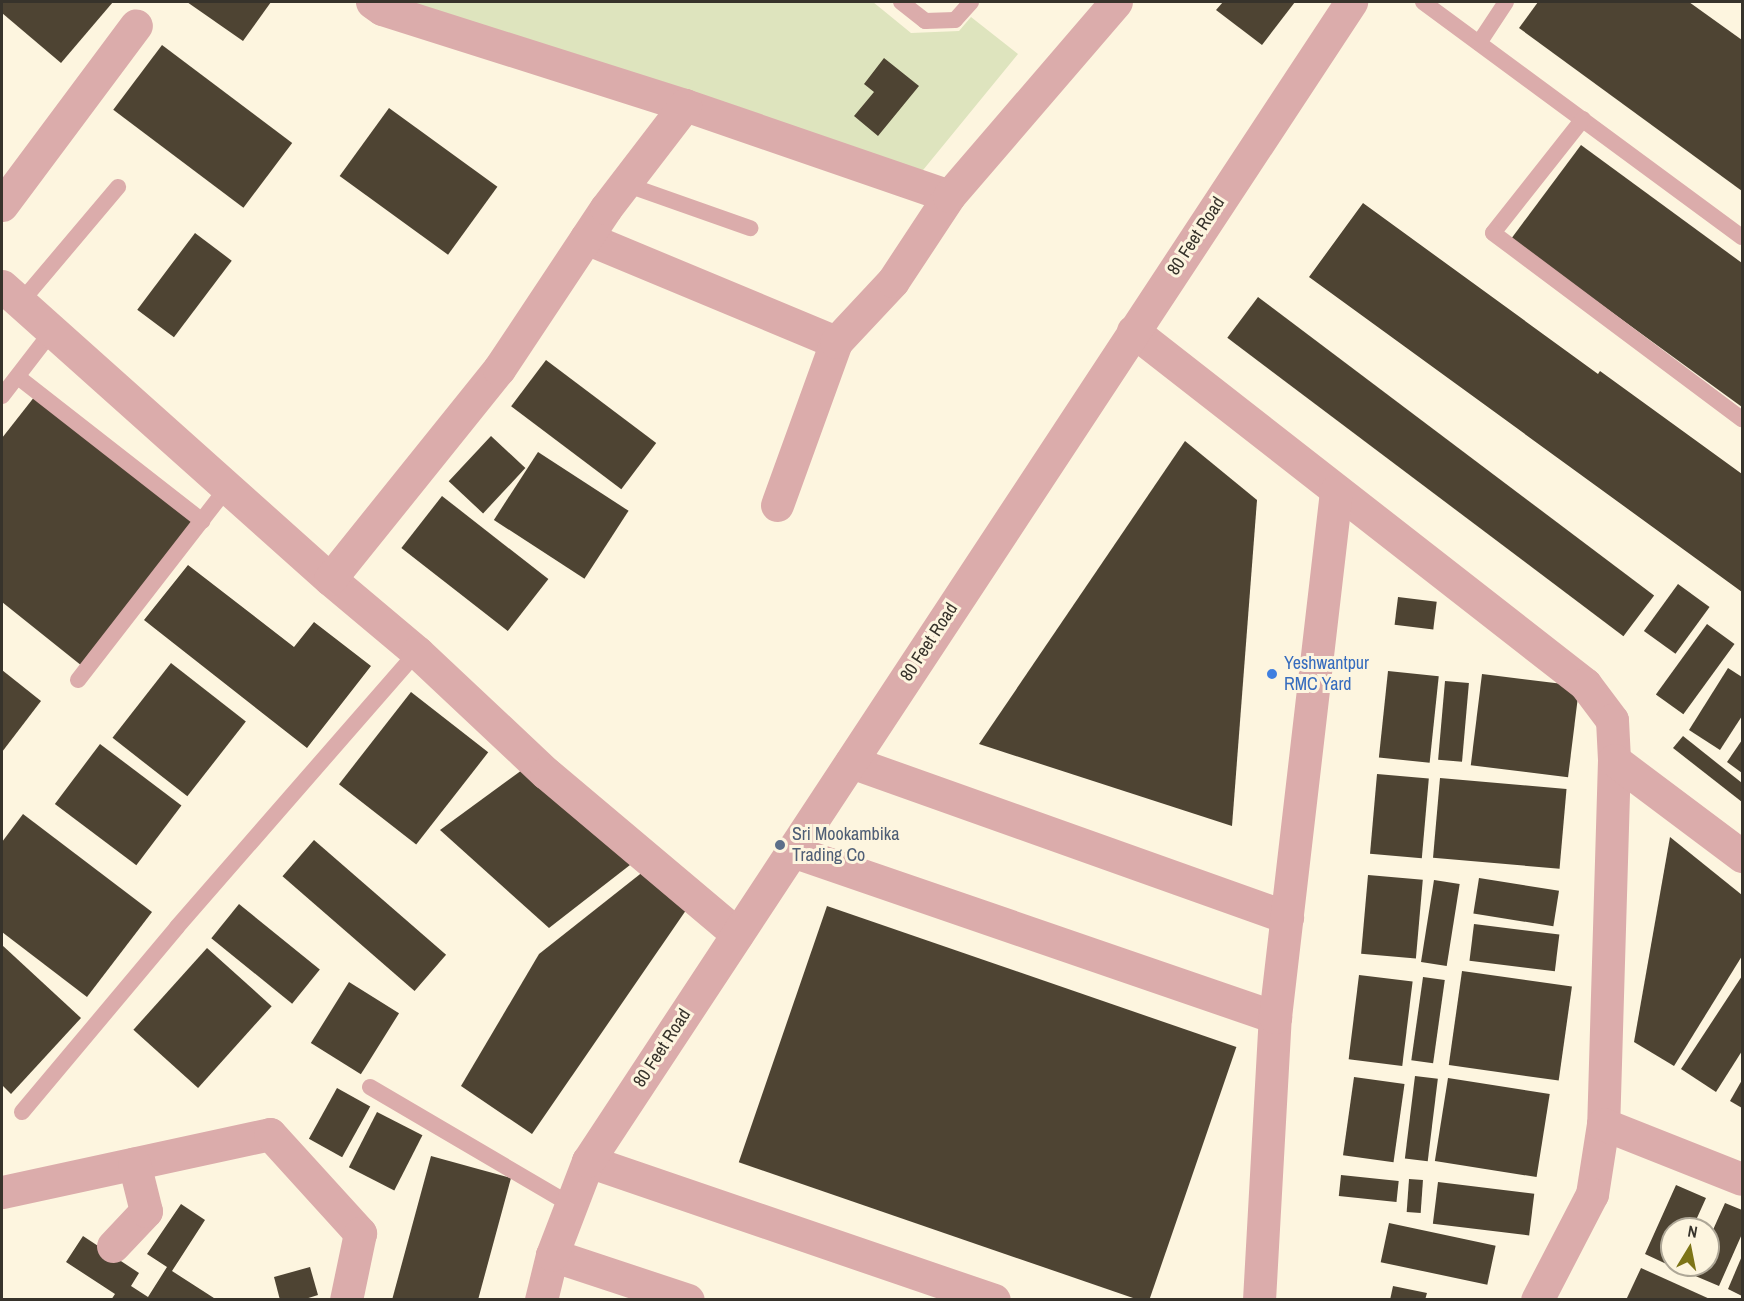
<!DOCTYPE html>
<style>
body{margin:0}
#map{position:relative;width:1744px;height:1301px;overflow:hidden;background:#fdf5df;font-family:"Archivo Narrow",sans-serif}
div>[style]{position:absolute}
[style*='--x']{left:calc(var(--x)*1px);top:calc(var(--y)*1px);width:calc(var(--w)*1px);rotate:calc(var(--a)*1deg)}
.green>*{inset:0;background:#dee4be}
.building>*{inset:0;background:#4e4433;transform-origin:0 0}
.service>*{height:16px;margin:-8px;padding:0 8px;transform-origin:8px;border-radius:8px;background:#dbacab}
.minor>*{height:33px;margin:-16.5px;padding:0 16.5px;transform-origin:16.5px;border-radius:16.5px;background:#dbacab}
.tertiary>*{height:33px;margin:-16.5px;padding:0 16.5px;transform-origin:16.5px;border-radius:16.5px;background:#dbacab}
.dots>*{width:16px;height:16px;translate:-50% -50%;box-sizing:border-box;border:3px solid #fdf5df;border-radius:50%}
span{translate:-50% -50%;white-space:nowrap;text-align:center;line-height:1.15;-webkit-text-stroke:6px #fdf5df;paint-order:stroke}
.street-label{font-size:18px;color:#37332b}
.shop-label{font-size:18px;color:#366cbe}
.left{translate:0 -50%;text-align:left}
.service-label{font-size:18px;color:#4e5e75}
.frame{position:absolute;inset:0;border:3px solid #37332b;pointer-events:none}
.north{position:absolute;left:1660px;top:1217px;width:60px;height:60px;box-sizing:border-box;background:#fdf5df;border:2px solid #aea797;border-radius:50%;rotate:10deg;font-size:16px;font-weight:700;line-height:24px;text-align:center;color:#37332b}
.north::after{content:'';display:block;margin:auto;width:21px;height:27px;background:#7d7417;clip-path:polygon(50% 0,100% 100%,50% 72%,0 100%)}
</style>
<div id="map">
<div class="green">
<div style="clip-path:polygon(403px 2px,873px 2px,911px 33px,959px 31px,971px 17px,1018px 54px,919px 175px)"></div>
</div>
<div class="building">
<div style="clip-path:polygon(2px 2px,113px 2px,61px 63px,2px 13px)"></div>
<div style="clip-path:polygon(187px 2px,271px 2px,243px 41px)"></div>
<div style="clip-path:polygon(1223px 2px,1295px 2px,1262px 45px,1216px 10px)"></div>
<div style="clip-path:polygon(1538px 2px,1689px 2px,1742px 40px,1742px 191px,1519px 28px)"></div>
<div style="left:162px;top:45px;width:163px;height:81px;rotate:37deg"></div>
<div style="clip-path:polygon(884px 58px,919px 86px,878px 136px,854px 116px,874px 92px,864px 84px)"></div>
<div style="left:389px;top:108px;width:134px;height:84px;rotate:36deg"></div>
<div style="clip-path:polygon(1581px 145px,1742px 263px,1742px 407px,1511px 239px)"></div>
<div style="clip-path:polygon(1363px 203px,1598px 374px,1600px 371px,1742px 474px,1742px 592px,1309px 277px)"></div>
<div style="left:195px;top:233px;width:46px;height:96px;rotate:37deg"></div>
<div style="left:1258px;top:297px;width:496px;height:51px;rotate:37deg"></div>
<div style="left:546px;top:360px;width:138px;height:58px;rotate:37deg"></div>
<div style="clip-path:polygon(35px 396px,196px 521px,82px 666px,2px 602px,2px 438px)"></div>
<div style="left:491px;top:436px;width:47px;height:62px;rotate:43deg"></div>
<div style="clip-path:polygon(1185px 441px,1257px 500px,1232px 826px,979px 744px)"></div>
<div style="left:538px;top:452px;width:108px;height:81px;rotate:33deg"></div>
<div style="left:442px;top:496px;width:135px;height:66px;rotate:38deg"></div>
<div style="clip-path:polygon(188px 565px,294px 647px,314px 622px,371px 666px,307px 748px,144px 620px)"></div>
<div style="left:1678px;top:584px;width:39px;height:58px;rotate:36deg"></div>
<div style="left:1398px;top:597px;width:39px;height:28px;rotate:7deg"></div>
<div style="left:1707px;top:624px;width:34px;height:87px;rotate:36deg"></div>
<div style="left:171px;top:663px;width:95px;height:95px;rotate:38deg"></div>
<div style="clip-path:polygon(1728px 668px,1742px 677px,1742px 716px,1720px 750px,1689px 730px)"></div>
<div style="clip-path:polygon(2px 670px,41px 701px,2px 752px)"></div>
<div style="left:1388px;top:671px;width:51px;height:87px;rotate:6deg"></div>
<div style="left:1482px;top:674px;width:98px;height:92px;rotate:7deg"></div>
<div style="left:1445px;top:681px;width:24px;height:79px;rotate:5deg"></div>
<div style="left:411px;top:692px;width:98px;height:117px;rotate:38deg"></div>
<div style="clip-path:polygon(1683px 736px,1742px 783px,1742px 802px,1673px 748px)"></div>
<div style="clip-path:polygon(1742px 740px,1742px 773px,1727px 762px)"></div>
<div style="left:100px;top:744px;width:102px;height:75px;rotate:37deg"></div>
<div style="clip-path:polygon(533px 762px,639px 858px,549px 928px,440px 830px)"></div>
<div style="left:1377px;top:774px;width:52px;height:80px;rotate:5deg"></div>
<div style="left:1440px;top:778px;width:127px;height:80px;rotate:5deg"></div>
<div style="clip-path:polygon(23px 814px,152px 912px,87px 997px,2px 932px,2px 842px)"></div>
<div style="clip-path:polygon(1670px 837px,1742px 895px,1742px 956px,1674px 1066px,1634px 1042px)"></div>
<div style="left:314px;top:840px;width:175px;height:48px;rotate:41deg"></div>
<div style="clip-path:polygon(644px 871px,693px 900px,532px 1134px,461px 1086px,539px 954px)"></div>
<div style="left:1368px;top:875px;width:55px;height:79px;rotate:5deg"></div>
<div style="left:1479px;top:878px;width:81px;height:36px;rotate:9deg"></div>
<div style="left:1434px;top:880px;width:26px;height:83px;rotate:9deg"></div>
<div style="left:239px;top:904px;width:104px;height:44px;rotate:39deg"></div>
<div style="left:827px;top:906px;width:433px;height:271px;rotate:19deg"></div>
<div style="left:1474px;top:924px;width:86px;height:37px;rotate:7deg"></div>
<div style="clip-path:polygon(2px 945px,81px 1018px,11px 1094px,2px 1085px)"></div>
<div style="left:207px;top:948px;width:87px;height:110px;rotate:42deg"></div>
<div style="left:1462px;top:971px;width:111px;height:95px;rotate:8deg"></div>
<div style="left:1359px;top:975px;width:54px;height:85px;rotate:7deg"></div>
<div style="clip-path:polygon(1742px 976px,1742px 1051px,1716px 1092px,1681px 1069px)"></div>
<div style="left:1423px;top:977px;width:22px;height:84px;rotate:8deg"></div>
<div style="left:349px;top:982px;width:59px;height:72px;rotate:32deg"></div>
<div style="left:1415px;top:1076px;width:23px;height:83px;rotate:7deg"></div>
<div style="left:1354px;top:1077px;width:51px;height:79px;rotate:8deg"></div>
<div style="left:1448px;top:1078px;width:103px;height:84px;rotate:9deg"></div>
<div style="clip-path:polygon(1742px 1080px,1742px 1108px,1730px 1101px)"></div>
<div style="left:337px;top:1088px;width:38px;height:58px;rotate:29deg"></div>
<div style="left:377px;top:1112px;width:51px;height:62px;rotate:27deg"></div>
<div style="clip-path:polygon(431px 1156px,511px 1178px,478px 1300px,392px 1300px)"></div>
<div style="left:1341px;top:1175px;width:58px;height:21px;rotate:6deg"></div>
<div style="left:1409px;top:1179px;width:14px;height:33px;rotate:4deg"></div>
<div style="left:1438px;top:1182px;width:97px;height:42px;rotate:7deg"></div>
<div style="clip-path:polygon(1676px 1185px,1706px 1198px,1692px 1229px,1672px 1229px,1672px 1265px,1676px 1265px,1675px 1268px,1645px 1254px)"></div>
<div style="clip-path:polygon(1725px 1203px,1742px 1210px,1742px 1234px,1719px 1286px,1693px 1275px,1698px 1265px,1708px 1265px,1708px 1241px)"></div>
<div style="clip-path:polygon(181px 1204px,205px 1220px,172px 1271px,217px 1300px,111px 1300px,115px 1294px,66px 1262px,83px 1236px,139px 1273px,131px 1286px,148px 1297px,167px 1267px,147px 1254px)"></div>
<div style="left:1389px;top:1223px;width:109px;height:40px;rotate:12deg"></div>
<div style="clip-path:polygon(1742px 1256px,1742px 1296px,1728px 1289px)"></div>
<div style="clip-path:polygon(310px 1267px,318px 1295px,302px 1300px,280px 1300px,274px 1277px)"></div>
<div style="clip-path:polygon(1641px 1268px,1712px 1300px,1626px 1300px)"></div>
<div style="clip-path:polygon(1393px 1286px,1427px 1293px,1425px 1300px,1390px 1300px)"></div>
</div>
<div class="service">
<div style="--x:901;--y:2;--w:31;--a:38"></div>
<div style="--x:925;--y:21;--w:30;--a:-2"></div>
<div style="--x:955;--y:20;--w:24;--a:-48"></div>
<div style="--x:1423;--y:2;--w:396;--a:36.4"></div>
<div style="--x:1479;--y:43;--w:49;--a:-56.6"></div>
<div style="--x:1583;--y:119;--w:145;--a:128.3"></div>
<div style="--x:1493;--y:233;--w:311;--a:36.8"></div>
<div style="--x:625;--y:184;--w:133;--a:19.4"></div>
<div style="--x:20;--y:303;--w:152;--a:-49.8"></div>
<div style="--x:18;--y:377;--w:234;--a:38"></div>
<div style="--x:2;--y:396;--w:82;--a:-52.4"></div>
<div style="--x:78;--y:680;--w:243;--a:-52.2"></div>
<div style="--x:370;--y:1087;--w:233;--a:30.4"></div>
<div style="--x:22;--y:1112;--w:241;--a:-50"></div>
<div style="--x:177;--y:927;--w:365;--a:-48.9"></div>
</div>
<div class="minor">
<div style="--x:372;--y:2;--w:12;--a:35"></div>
<div style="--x:382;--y:9;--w:318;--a:17.6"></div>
<div style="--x:685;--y:105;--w:279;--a:19"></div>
<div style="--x:2;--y:205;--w:224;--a:-53.3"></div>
<div style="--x:586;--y:238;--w:271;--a:22.6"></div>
<div style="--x:2;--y:286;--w:440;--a:41.8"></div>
<div style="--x:330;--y:579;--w:114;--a:40"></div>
<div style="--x:417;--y:652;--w:177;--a:43.2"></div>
<div style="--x:546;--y:773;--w:250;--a:40.1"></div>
<div style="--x:1133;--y:331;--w:574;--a:37.99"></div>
<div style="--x:1585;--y:684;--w:45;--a:53.1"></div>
<div style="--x:1612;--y:720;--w:40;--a:87.1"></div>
<div style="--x:1614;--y:760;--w:364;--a:91.7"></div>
<div style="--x:1603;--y:1124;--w:71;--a:98.9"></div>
<div style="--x:1592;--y:1194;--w:119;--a:117.4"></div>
<div style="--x:777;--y:505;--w:173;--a:-70.1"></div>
<div style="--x:836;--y:342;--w:83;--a:-46.9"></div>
<div style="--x:893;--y:281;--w:102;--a:-56.6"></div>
<div style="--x:949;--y:196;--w:256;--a:-49.3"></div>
<div style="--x:330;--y:579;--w:270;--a:-51.2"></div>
<div style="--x:499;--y:369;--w:193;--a:-56.4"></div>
<div style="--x:606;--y:208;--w:130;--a:-52.5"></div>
<div style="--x:1614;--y:760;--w:160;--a:36.9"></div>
<div style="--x:851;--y:762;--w:463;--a:19.6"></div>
<div style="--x:792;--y:851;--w:511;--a:18.97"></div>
<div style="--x:1603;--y:1124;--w:149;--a:21.6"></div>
<div style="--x:588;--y:1161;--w:429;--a:18.9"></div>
<div style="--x:2;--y:1192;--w:274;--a:-12.2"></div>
<div style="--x:270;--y:1134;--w:134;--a:47.7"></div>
<div style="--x:360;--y:1233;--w:68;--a:101.8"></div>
<div style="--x:113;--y:1246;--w:48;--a:-46.7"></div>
<div style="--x:146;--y:1211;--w:49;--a:-104"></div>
<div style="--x:1259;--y:1300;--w:283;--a:-86.8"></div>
<div style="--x:1275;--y:1017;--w:530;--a:-83.38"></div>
</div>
<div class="tertiary">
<div style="--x:552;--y:1255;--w:143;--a:18.3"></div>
<div style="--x:541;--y:1300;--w:46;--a:-76.3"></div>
<div style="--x:552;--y:1255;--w:101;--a:-69"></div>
<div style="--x:588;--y:1161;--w:1388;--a:-56.64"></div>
</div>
<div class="dots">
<div style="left:1272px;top:674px;background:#3f7fe0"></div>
<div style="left:780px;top:845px;background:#5c6f8a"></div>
</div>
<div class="street-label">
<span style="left:1196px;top:236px;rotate:-57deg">80 Feet Road</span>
<span style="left:929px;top:642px;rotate:-57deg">80 Feet Road</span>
<span style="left:662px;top:1048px;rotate:-57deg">80 Feet Road</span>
</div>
<div class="shop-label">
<span class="left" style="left:1284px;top:674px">Yeshwantpur<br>RMC Yard</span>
</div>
<div class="service-label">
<span class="left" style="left:792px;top:845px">Sri Mookambika<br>Trading Co</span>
</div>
<div class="frame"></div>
<div class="north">N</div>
</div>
